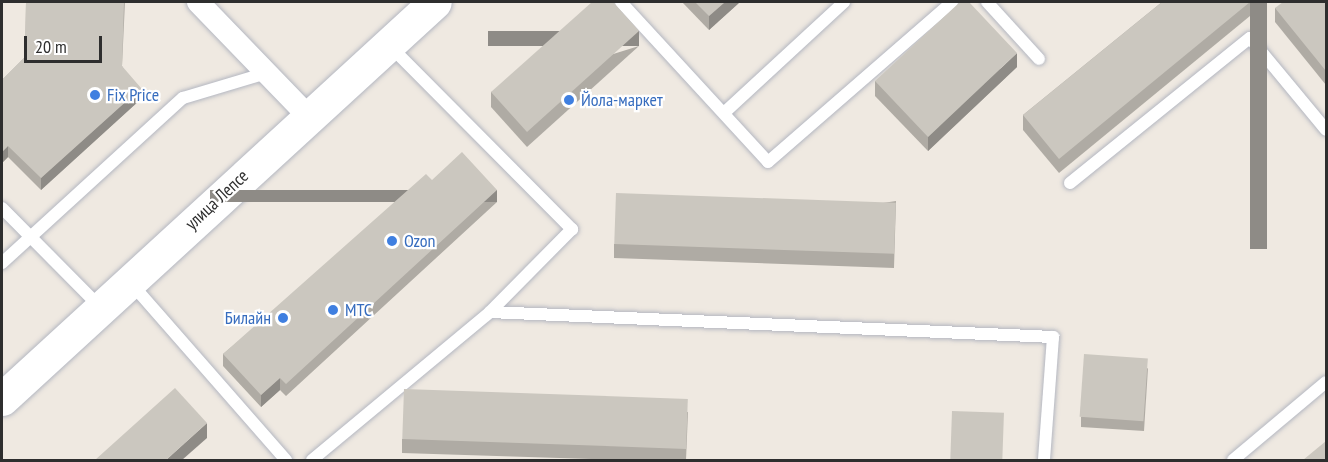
<!DOCTYPE html>
<meta charset="utf-8">
<style>
body{margin:0}
#map{position:relative;width:1328px;height:462px;overflow:hidden;background:#efe9e1;font-family:"PT Sans Narrow",sans-serif}
div>[style]{position:absolute}
[style*='--x']{left:calc(var(--x)*1px);top:calc(var(--y)*1px);width:calc(var(--w)*1px);rotate:calc(var(--a)*1deg)}
.roads{filter:drop-shadow(0 0 2px #b4b7c1) drop-shadow(0 0 2px #b4b7c1)}
.lane>*{height:12px;margin:-6px;padding:0 6px;transform-origin:6px;border-radius:6px;background:#fff}
.street>*{height:22px;margin:-11px;padding:0 11px;transform-origin:11px;border-radius:11px;background:#fff}
.secondary>*{height:33px;margin:-16.5px;padding:0 16.5px;transform-origin:16.5px;border-radius:16.5px;background:#fff}
.wall>*{inset:0;background:#afaba4}
.shaded-wall>*{inset:0;background:#8e8b86;transform-origin:0 0}
.building>*{inset:0;background:#cbc7bf;transform-origin:0 0}
.dots>*{width:16px;height:16px;translate:-50% -50%;box-sizing:border-box;border:3px solid #fff;border-radius:50%}
span{translate:-50% -50%;white-space:nowrap;text-align:center;line-height:1.15;-webkit-text-stroke:4.5px #fff;paint-order:stroke}
.shop-label{font-size:18px;color:#366cbe}
.left{translate:0 -50%;text-align:left}
.right{translate:-100% -50%;text-align:right}
.street-label{font-size:18px;color:#2e2e2e}
.frame{position:absolute;inset:0;border:3px solid #2e2e2e;pointer-events:none}
.scale{position:absolute;left:24px;top:36px;width:78px;height:27px;box-sizing:border-box;border:3px solid #2e2e2e;border-top:0;padding-left:8px;font-size:18px;line-height:21px;white-space:nowrap;color:#2e2e2e;-webkit-text-stroke:4px #fff;paint-order:stroke}
</style>
<div id="map">
<div class="roads">
<div class="lane">
<div style="--x:621;--y:2;--w:217;--a:47.4"></div>
<div style="--x:768;--y:162;--w:244;--a:-41"></div>
<div style="--x:987;--y:2;--w:77;--a:47.6"></div>
<div style="--x:389;--y:45;--w:260;--a:45.2"></div>
<div style="--x:572;--y:229;--w:117;--a:134.7"></div>
<div style="--x:725;--y:112;--w:162;--a:-42.7"></div>
<div style="--x:1070;--y:183;--w:231;--a:-38.9"></div>
<div style="--x:1250;--y:38;--w:119;--a:50.4"></div>
<div style="--x:2;--y:208;--w:139;--a:45.3"></div>
<div style="--x:2;--y:263;--w:245;--a:-42.4"></div>
<div style="--x:183;--y:98;--w:88;--a:-16.6"></div>
<div style="--x:130;--y:282;--w:237;--a:48.8"></div>
<div style="--x:312;--y:460;--w:231;--a:-39.7"></div>
<div style="--x:490;--y:312;--w:564;--a:2.54"></div>
<div style="--x:1053;--y:337;--w:123;--a:94.2"></div>
<div style="--x:1233;--y:460;--w:121;--a:-40"></div>
</div>
<div class="street">
<div style="--x:198;--y:2;--w:158;--a:46"></div>
</div>
<div class="secondary">
<div style="--x:2;--y:399;--w:587;--a:-42.52"></div>
</div>
</div>
<div class="wall">
<div style="clip-path:polygon(26px 2px,125px 2px,122px 66px,141px 99px,41px 190px,8px 157px,2px 163px,2px 80px,25px 57px)"></div>
<div style="clip-path:polygon(682px 2px,740px 2px,709px 30px)"></div>
<div style="clip-path:polygon(1162px 2px,1267px 2px,1059px 173px,1023px 130px,1023px 115px)"></div>
<div style="clip-path:polygon(1326px 2px,1326px 85px,1275px 22px,1275px 8px)"></div>
<div style="clip-path:polygon(639px 46px,527px 147px,491px 107px,491px 92px)"></div>
<div style="clip-path:polygon(1017px 67px,928px 151px,875px 96px,875px 81px)"></div>
<div style="clip-path:polygon(432px 180px,497px 202px,286px 396px,280px 390px,261px 407px,223px 366px,223px 354px)"></div>
<div style="clip-path:polygon(896px 201px,894px 268px,614px 258px,614px 244px)"></div>
<div style="clip-path:polygon(1148px 368px,1144px 431px,1081px 427px,1081px 417px)"></div>
<div style="clip-path:polygon(688px 412px,686px 460px,619px 460px,402px 453px,402px 439px)"></div>
</div>
<div class="shaded-wall">
<div style="clip-path:polygon(725px 2px,740px 2px,709px 30px,709px 16px)"></div>
<div style="left:1250px;top:2px;width:17px;height:247px"></div>
<div style="left:639px;top:31px;width:15px;height:151px;rotate:90deg"></div>
<div style="clip-path:polygon(1017px 53px,1017px 67px,928px 151px,928px 137px)"></div>
<div style="clip-path:polygon(141px 88px,141px 99px,41px 190px,41px 178px)"></div>
<div style="clip-path:polygon(8px 146px,8px 157px,2px 163px,2px 152px)"></div>
<div style="left:497px;top:190px;width:12px;height:287px;rotate:90deg"></div>
<div style="clip-path:polygon(280px 378px,280px 390px,261px 407px,261px 395px)"></div>
<div style="clip-path:polygon(207px 423px,207px 438px,182px 460px,166px 460px)"></div>
</div>
<div class="building">
<div style="clip-path:polygon(26px 2px,124px 2px,122px 66px,141px 88px,41px 178px,8px 146px,2px 152px,2px 80px,25px 57px)"></div>
<div style="clip-path:polygon(592px 2px,613px 2px,639px 31px,527px 132px,491px 92px)"></div>
<div style="clip-path:polygon(695px 2px,725px 2px,709px 16px)"></div>
<div style="clip-path:polygon(960px 2px,969px 2px,1017px 53px,928px 137px,875px 81px)"></div>
<div style="clip-path:polygon(1162px 2px,1250px 2px,1059px 159px,1023px 115px)"></div>
<div style="clip-path:polygon(1283px 2px,1326px 2px,1326px 71px,1275px 8px)"></div>
<div style="clip-path:polygon(462px 152px,497px 190px,286px 384px,280px 378px,261px 395px,223px 354px,426px 174px,432px 180px)"></div>
<div style="left:616px;top:193px;width:280px;height:51px;rotate:2deg"></div>
<div style="left:1084px;top:354px;width:64px;height:63px;rotate:4deg"></div>
<div style="clip-path:polygon(175px 388px,207px 423px,166px 460px,95px 460px)"></div>
<div style="left:404px;top:389px;width:284px;height:50px;rotate:2deg"></div>
<div style="left:952px;top:411px;width:52px;height:49px;rotate:2deg"></div>
<div style="clip-path:polygon(1326px 441px,1326px 460px,1303px 460px)"></div>
</div>
<div class="dots">
<div style="left:95px;top:95px;background:#3f7fe0"></div>
<div style="left:569px;top:100px;background:#3f7fe0"></div>
<div style="left:392px;top:241px;background:#3f7fe0"></div>
<div style="left:333px;top:310px;background:#3f7fe0"></div>
<div style="left:283px;top:318px;background:#3f7fe0"></div>
</div>
<div class="shop-label">
<span class="left" style="left:107px;top:95px">Fix Price</span>
<span class="left" style="left:581px;top:100px">Йола-маркет</span>
<span class="left" style="left:404px;top:241px">Ozon</span>
<span class="left" style="left:345px;top:310px">МТС</span>
<span class="right" style="left:271px;top:318px">Билайн</span>
</div>
<div class="street-label">
<span style="left:217px;top:200px;rotate:-43deg">улица Лепсе</span>
</div>
<div class="frame"></div>
<div class="scale">20 m</div>
</div>
